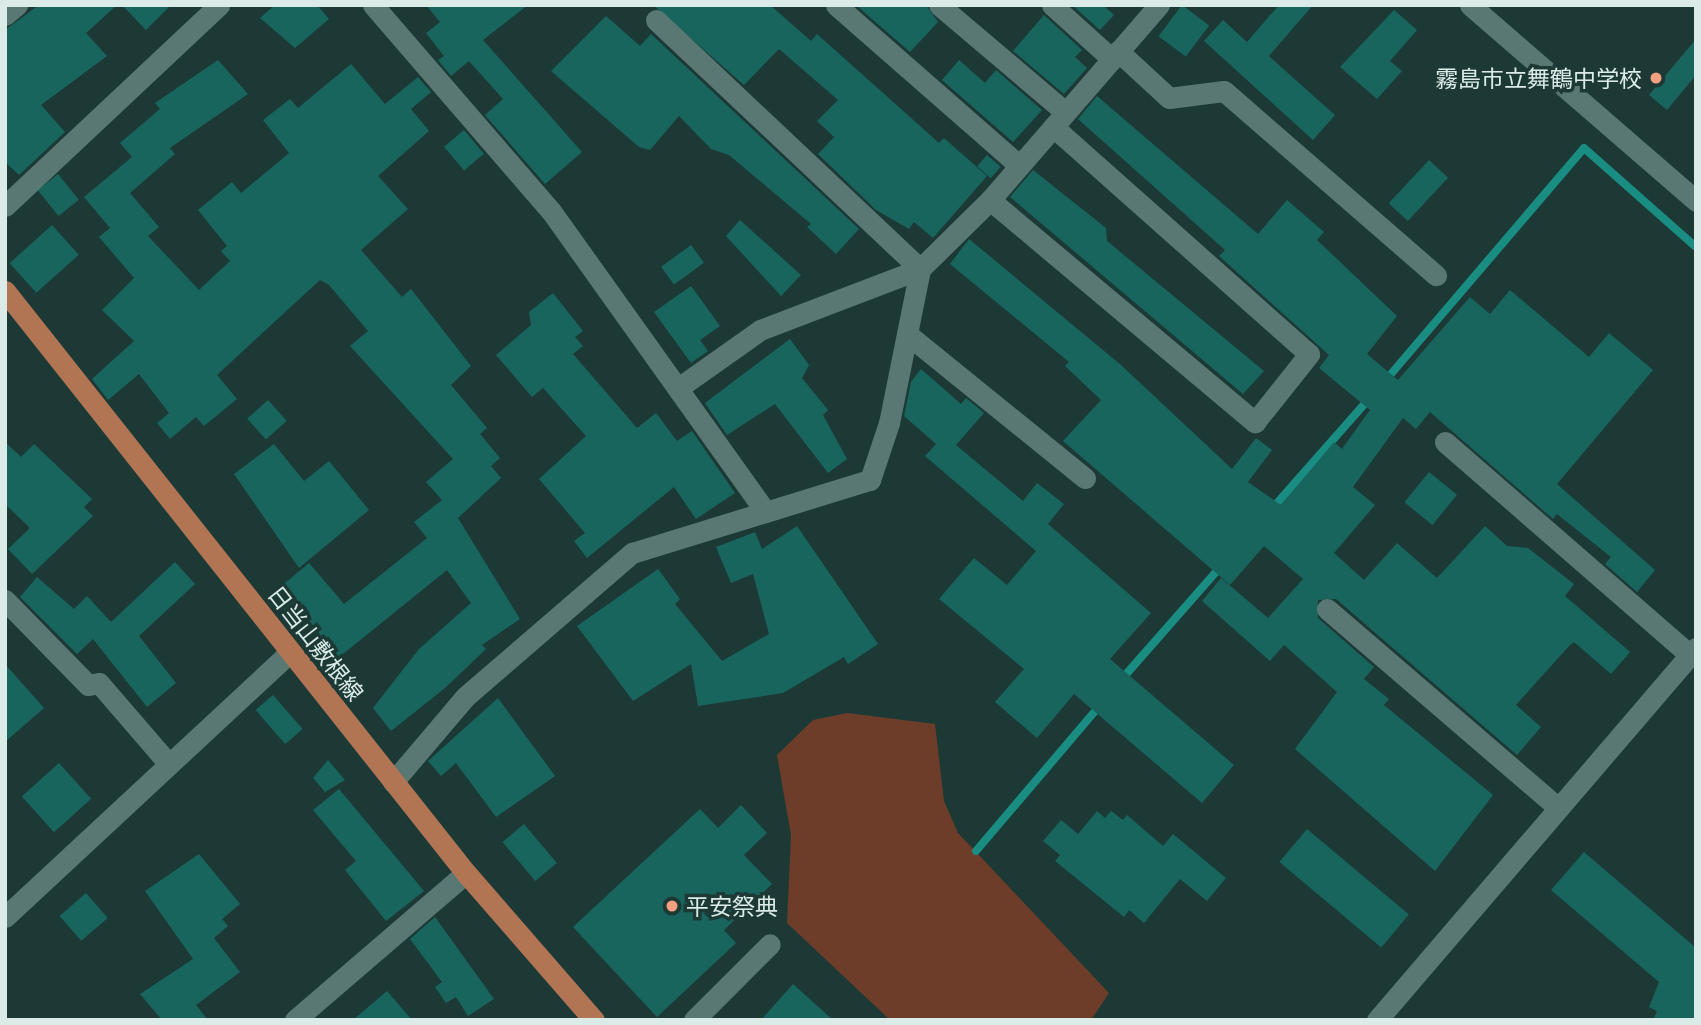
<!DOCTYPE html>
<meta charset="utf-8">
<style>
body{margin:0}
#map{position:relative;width:1701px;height:1025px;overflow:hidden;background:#1d3936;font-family:"Exo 2","Noto Sans JP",sans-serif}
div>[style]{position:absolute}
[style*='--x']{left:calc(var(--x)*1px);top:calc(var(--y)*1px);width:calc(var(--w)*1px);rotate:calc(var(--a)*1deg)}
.green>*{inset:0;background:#6d3d2a}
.stream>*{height:8px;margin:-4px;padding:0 4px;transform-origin:4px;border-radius:4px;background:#1a8d83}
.building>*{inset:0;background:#18655e;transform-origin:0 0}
.minor>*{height:21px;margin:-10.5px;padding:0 10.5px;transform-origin:10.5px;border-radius:10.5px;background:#597773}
.major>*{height:21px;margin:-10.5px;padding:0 10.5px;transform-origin:10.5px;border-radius:10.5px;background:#b17554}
.dots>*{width:19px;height:19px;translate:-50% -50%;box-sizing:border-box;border:4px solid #1d3936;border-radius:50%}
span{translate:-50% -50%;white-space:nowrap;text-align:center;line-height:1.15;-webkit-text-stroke:7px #1d3936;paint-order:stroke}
.poi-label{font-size:23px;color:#dbebe8}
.right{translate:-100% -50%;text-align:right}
.left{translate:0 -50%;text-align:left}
.street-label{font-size:23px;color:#dbebe8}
.frame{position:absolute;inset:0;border:7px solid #dbebe8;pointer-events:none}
</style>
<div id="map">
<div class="green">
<div style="clip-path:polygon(847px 713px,935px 724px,944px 801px,958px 833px,1109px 993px,1091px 1020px,890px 1020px,787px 923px,791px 835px,777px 755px,813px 720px)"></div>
</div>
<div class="stream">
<div style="--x:1385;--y:381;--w:306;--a:-49.5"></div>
<div style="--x:1584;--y:148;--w:149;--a:41.5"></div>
<div style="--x:1271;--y:510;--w:148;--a:-48.6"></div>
<div style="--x:1121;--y:680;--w:152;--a:-48.7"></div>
<div style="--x:976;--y:851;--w:193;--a:-49.6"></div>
</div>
<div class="building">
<div style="clip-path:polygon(39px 5px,117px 5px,86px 33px,107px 56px,41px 105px,65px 132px,19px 175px,5px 162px,5px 30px)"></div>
<div style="clip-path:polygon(122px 5px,171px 5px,146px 30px)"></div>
<div style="clip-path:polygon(275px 5px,317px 5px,329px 19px,295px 48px,260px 18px)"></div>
<div style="clip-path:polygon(426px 5px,528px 5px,483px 40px,582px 152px,545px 184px,485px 115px,503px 99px,469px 61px,451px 76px,438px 60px,444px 56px,426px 33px,440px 22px)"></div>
<div style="clip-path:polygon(653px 5px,770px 5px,811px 41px,817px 34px,939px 143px,944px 138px,987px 176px,933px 238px,914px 222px,909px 229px,876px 210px,818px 154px,834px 137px,817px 121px,838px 100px,779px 49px,744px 85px)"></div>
<div style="clip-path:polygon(856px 5px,926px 5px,938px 22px,910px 52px)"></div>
<div style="clip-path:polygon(1072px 5px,1103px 5px,1114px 15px,1100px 30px)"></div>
<div style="left:1182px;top:5px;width:34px;height:39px;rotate:37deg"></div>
<div style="clip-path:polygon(1279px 5px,1313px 5px,1269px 56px,1335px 115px,1313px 140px,1204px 41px,1223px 20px,1247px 42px)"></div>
<div style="clip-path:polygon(1394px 10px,1417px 30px,1390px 61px,1402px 71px,1377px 99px,1340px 67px)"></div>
<div style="clip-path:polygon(1044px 15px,1082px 50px,1075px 57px,1087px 68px,1064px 94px,1013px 51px)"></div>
<div style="clip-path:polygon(606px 16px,640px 46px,651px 34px,859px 229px,836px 254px,807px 227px,811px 224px,729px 155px,711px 149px,679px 116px,650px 150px,639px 147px,551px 71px)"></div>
<div style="clip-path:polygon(1696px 39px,1696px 75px,1667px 110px,1649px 95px)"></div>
<div style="clip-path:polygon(218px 60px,248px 94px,170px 148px,175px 154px,130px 193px,159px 227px,148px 236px,199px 290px,230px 261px,221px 251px,227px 246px,198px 210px,232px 182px,241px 193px,289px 153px,263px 120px,290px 99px,298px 108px,351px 64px,385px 104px,418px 77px,431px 92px,411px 109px,429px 131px,378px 176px,408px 209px,361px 250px,402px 297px,411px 289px,471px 366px,451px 385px,487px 428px,480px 434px,500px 458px,491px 466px,501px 478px,458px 518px,520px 619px,482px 645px,486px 649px,445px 688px,391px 731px,373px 708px,419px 649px,471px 603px,447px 570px,338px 658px,302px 613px,290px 624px,267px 598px,309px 563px,344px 604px,427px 538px,414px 522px,442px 500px,426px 482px,453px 459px,350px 346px,368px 331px,329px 285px,320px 280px,217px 375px,237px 399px,204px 426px,196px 417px,170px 439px,157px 423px,169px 413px,139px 374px,108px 400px,92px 379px,134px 341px,102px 310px,134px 278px,99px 237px,110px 228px,84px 197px,132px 157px,120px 143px,160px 109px,155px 103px)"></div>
<div style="clip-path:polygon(959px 60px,985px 83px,996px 70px,1042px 110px,1013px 142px,942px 80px)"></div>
<div style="clip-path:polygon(1097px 96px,1258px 234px,1287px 200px,1324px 232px,1317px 240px,1397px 316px,1367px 354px,1398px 380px,1470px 297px,1490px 314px,1510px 290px,1589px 357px,1609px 333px,1653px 370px,1557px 484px,1655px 570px,1637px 592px,1605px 564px,1611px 557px,1557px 514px,1553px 519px,1430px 412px,1416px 429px,1403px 418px,1353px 487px,1375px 505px,1334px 553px,1364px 580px,1397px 543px,1437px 578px,1485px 526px,1507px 546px,1528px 548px,1574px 584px,1565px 596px,1630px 652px,1611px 674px,1574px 642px,1569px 646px,1516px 705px,1541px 727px,1517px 755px,1336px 599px,1318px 600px,1318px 618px,1374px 667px,1364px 679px,1389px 699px,1384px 705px,1493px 795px,1435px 871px,1295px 749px,1337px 692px,1284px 645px,1270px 661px,1202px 601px,1221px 578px,1268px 618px,1303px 579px,1264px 546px,1230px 585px,1063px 441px,1101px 400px,1065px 366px,1069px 362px,950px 264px,969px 239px,1121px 365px,1232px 469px,1256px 438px,1272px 450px,1248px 482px,1281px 505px,1334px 442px,1342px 449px,1370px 410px,1319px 368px,1329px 355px,1219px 256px,1225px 250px,1078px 119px)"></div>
<div style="left:464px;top:130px;width:31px;height:26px;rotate:50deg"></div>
<div style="left:987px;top:155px;width:18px;height:15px;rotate:41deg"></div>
<div style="left:1429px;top:160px;width:26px;height:59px;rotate:43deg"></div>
<div style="clip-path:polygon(1033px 170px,1106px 228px,1107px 241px,1264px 371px,1243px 394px,1010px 197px)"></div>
<div style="left:58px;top:174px;width:33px;height:26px;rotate:51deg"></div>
<div style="clip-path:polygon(740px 220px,801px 275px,781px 296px,726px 236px)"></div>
<div style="left:52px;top:225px;width:40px;height:57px;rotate:48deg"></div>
<div style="left:691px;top:245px;width:22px;height:37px;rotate:54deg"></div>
<div style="clip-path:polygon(691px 286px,720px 326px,700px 340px,708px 351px,691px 363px,654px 312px)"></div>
<div style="clip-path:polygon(553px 293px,583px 331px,575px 337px,583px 346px,573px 354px,637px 428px,656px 413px,677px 441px,692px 431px,735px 493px,696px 519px,674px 487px,587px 558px,574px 541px,585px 533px,539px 479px,586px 436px,543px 388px,532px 397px,496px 355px,531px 325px,529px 312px)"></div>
<div style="clip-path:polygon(790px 339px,809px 365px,802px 378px,828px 410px,823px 415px,847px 459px,828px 473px,775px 404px,727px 435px,705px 403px)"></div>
<div style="clip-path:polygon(921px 369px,961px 404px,966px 398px,984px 413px,956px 445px,1023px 501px,1037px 483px,1064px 504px,1048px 524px,1151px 613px,1110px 659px,1234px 765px,1202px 803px,1074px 694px,1037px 738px,995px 702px,1024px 669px,939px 599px,974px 558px,1007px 585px,1036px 551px,925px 456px,936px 444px,904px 416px,911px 382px)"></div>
<div style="left:268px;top:400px;width:28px;height:28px;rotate:48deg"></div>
<div style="clip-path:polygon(5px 442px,21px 457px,34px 444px,92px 499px,84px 507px,93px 516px,32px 574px,8px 549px,30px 528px,5px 504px)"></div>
<div style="clip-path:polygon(274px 444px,304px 481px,329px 461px,369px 510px,299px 568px,234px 474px)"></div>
<div style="left:1429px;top:472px;width:36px;height:39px;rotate:39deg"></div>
<div style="clip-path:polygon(797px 526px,878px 644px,848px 664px,844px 657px,783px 693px,698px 706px,691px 664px,633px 701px,577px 626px,658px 569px,680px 599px,675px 604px,722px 661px,769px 634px,753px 574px,731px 583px,716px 547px,755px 532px,762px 549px)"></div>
<div style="clip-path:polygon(175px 562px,195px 584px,139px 636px,176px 683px,147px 707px,93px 639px,77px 654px,20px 597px,37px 577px,74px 609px,87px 596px,111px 622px)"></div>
<div style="clip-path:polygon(5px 664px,44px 708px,5px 742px)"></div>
<div style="left:273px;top:695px;width:45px;height:23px;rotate:49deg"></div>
<div style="clip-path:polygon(498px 698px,555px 776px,496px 817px,456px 763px,441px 776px,428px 761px)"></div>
<div style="clip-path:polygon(328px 760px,345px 780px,325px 792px,313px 778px)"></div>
<div style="left:59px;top:763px;width:48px;height:50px;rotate:48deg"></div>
<div style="clip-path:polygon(339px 789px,424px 891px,386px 921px,345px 870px,356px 861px,313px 810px)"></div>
<div style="clip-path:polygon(741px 805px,767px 833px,744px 855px,772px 884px,724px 930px,736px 943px,657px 1017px,573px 927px,700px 809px,718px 828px)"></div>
<div style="clip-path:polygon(1097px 811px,1105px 818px,1111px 811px,1123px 820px,1127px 815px,1163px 846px,1173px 834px,1226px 878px,1207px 901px,1180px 879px,1144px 923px,1129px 910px,1124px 917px,1055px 861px,1060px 855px,1043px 841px,1061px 820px,1078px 834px)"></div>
<div style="left:524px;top:824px;width:51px;height:28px;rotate:50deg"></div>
<div style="left:1307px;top:829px;width:133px;height:43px;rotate:40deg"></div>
<div style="clip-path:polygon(1584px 852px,1696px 948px,1696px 1020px,1653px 1020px,1657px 1011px,1649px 1007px,1659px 982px,1551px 890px)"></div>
<div style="clip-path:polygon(199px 854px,240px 904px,222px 919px,228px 926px,214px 938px,240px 972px,196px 1005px,208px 1020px,162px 1020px,140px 994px,193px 959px,145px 891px)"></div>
<div style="left:86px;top:893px;width:33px;height:35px;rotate:49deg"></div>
<div style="clip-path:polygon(435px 917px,494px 999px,468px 1016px,456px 997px,446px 1003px,435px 987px,442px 982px,410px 939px)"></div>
<div style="clip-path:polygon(793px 984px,833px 1020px,761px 1020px)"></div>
<div style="clip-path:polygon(387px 991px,412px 1020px,353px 1020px)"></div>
</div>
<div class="minor">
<div style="--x:373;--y:5;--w:272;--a:49.2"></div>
<div style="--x:551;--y:211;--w:365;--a:54.5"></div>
<div style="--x:836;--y:5;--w:243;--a:41.2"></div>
<div style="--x:939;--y:5;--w:165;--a:40.3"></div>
<div style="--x:1052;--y:5;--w:81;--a:42"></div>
<div style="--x:1470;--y:5;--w:299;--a:40.9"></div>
<div style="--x:5;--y:15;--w:16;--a:-40"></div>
<div style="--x:656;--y:20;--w:363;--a:43.3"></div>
<div style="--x:1118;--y:51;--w:69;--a:42.7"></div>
<div style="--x:1169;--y:98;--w:55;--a:-7.3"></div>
<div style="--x:1224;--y:91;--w:281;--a:41"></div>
<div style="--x:990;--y:200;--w:346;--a:40"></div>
<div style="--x:1255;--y:422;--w:87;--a:-51.5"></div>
<div style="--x:1309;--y:354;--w:342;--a:-138.4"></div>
<div style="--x:5;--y:206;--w:294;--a:-43.2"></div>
<div style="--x:907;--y:334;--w:229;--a:39"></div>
<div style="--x:681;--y:386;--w:97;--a:-35.3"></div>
<div style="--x:760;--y:330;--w:171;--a:-20.9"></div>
<div style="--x:920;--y:269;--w:98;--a:-44.6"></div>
<div style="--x:990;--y:200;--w:258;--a:-49.1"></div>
<div style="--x:1445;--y:442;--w:325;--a:41"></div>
<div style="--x:5;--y:600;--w:119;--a:45.7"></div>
<div style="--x:88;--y:685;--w:11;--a:-10"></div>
<div style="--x:99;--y:683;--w:107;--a:49.2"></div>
<div style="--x:1327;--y:609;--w:305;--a:40.7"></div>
<div style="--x:393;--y:782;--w:111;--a:-49.7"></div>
<div style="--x:465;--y:697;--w:221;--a:-40.8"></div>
<div style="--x:632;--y:553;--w:249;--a:-17.1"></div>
<div style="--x:870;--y:480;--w:60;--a:-71.6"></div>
<div style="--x:889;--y:423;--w:157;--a:-78.6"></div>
<div style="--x:5;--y:917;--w:389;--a:-42.9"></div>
<div style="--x:295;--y:1020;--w:225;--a:-40.7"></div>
<div style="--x:694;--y:1020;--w:107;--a:-45"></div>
<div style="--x:1377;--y:1020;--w:490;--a:-49.4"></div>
</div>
<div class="major">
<div style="--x:5;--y:291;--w:742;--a:51.62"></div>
<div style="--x:466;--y:873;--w:195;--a:49"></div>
</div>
<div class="dots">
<div style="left:1656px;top:78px;background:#f2a080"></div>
<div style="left:672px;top:906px;background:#f2a080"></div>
</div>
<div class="poi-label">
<span class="right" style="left:1642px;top:78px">霧島市立舞鶴中学校</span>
<span class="left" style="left:686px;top:906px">平安祭典</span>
</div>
<div class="street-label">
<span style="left:316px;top:643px;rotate:52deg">日当山敷根線</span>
</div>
<div class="frame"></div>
</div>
